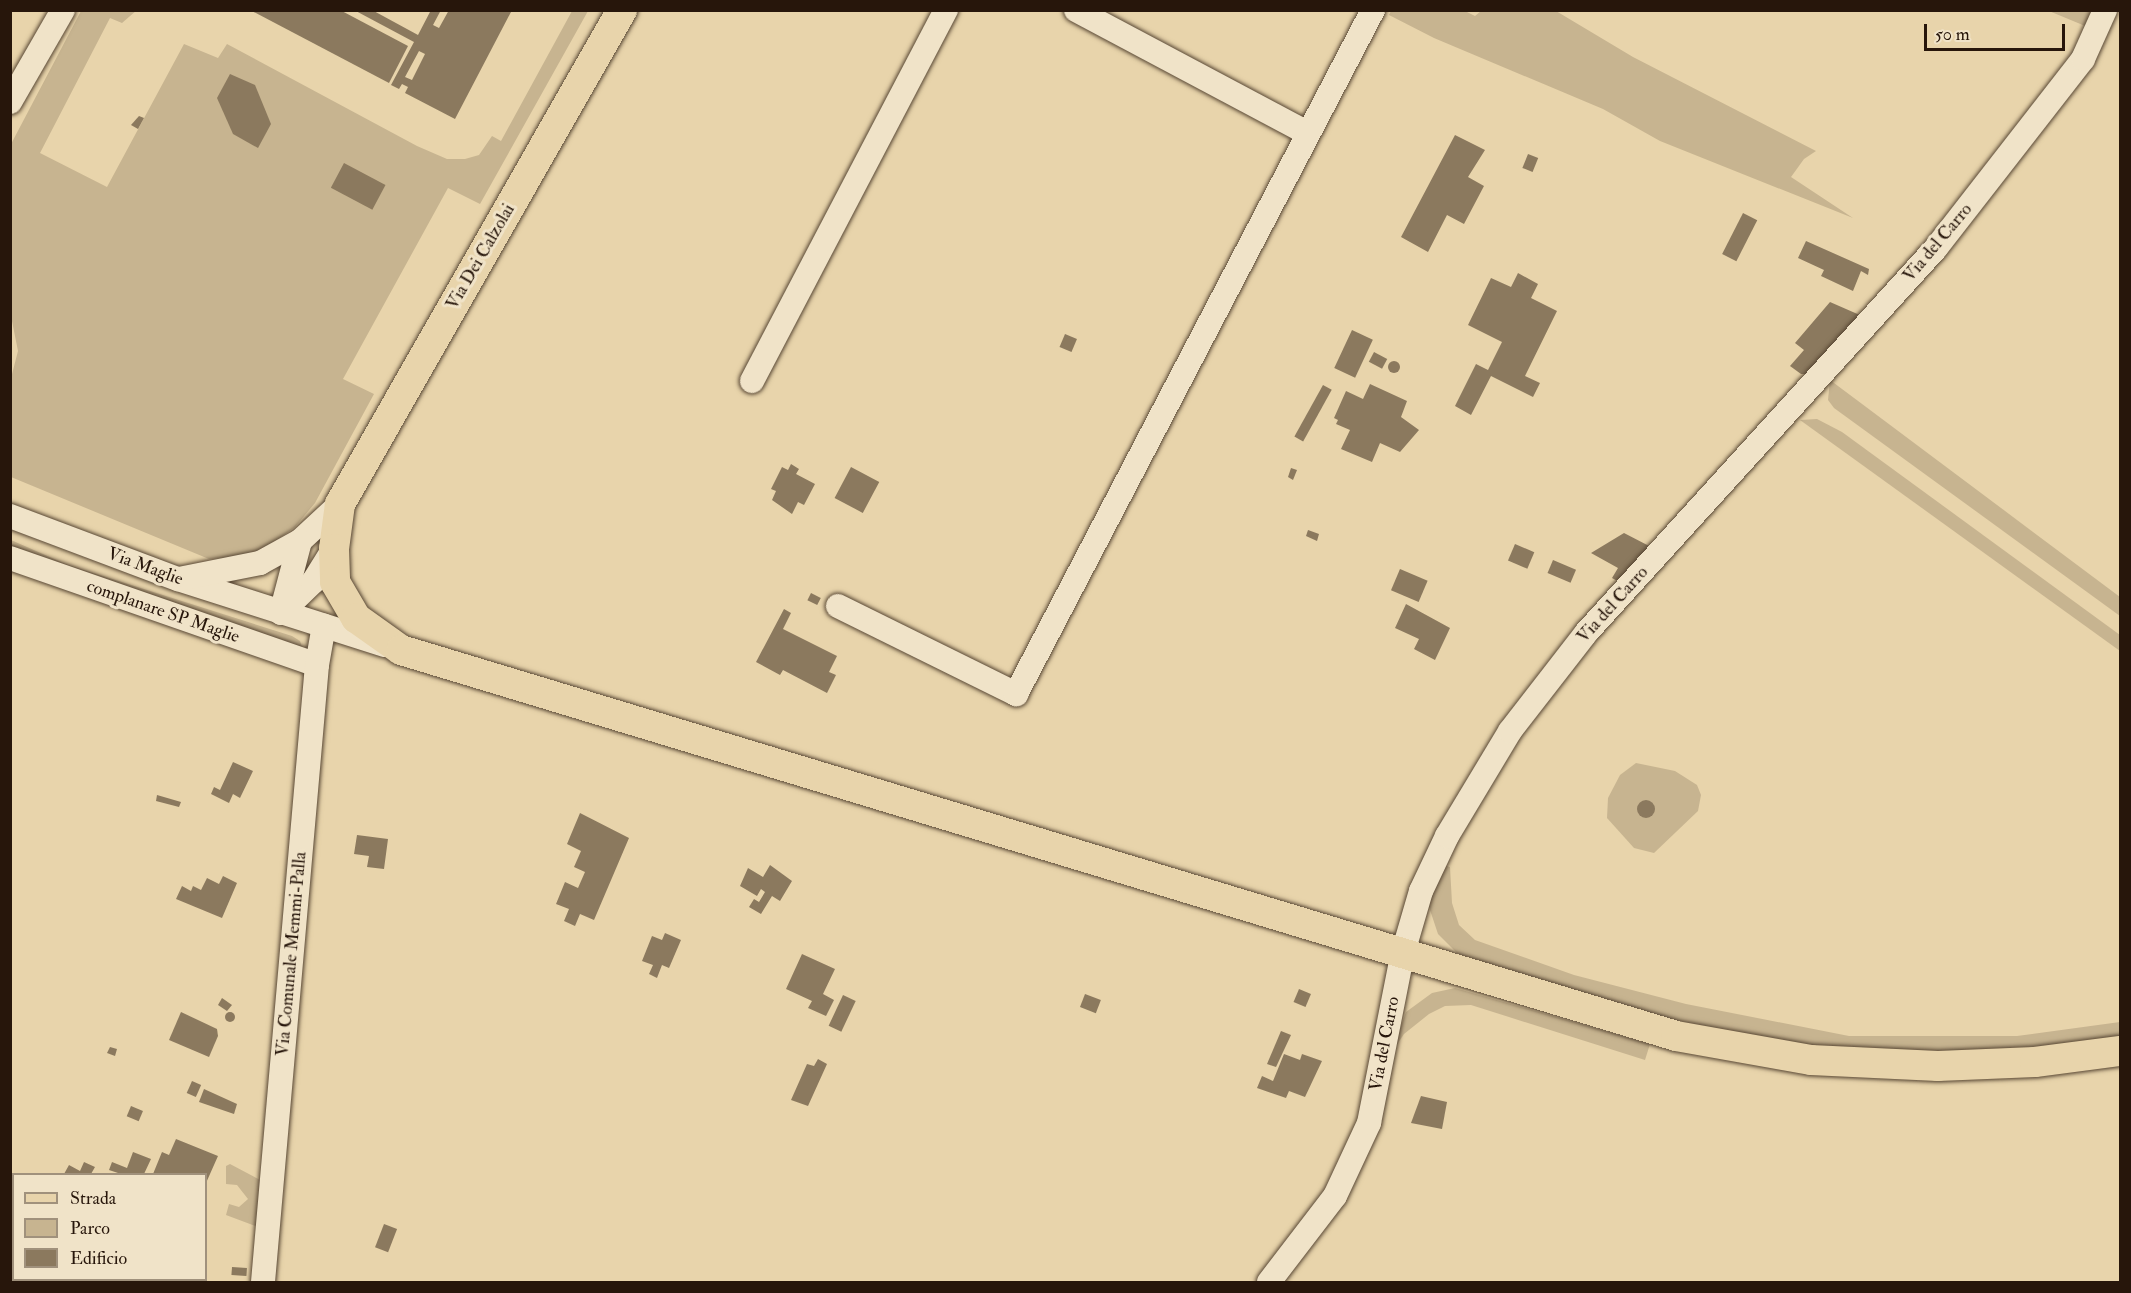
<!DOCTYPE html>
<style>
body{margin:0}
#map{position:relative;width:2131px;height:1293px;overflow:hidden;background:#e8d4ab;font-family:"IM FELL Double Pica",serif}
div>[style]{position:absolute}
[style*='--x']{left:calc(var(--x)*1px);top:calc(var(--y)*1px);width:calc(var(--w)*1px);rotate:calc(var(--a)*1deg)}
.green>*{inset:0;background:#c7b490}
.building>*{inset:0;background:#8b795e;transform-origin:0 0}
.round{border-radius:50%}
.roads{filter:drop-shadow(0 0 2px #574633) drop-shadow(0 0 2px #574633)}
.minor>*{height:24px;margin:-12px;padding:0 12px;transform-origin:12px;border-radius:12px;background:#f0e3c8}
.major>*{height:30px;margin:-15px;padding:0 15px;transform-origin:15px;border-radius:15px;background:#e8d4ab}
span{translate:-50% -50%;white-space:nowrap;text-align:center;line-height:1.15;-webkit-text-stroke:6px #f0e3c8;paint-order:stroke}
.street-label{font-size:18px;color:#27160b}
.frame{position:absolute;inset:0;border:12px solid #27160b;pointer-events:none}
.legend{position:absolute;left:12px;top:1173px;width:195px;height:108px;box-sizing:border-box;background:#f0e3c8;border:2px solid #a0917c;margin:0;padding:8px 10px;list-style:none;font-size:18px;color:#27160b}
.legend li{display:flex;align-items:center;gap:12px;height:30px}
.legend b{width:30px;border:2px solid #a0917c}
.scale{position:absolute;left:1924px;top:24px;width:141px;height:27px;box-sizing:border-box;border:3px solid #27160b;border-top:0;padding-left:8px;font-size:18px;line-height:21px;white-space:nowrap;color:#27160b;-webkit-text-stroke:4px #f0e3c8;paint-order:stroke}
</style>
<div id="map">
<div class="green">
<div style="clip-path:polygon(137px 10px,122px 23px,110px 18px,40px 153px,107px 187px,184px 44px,218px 58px,227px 44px,417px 146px,447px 159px,465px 159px,479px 155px,492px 136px,501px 141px,572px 11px,588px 11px,480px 204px,448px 188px,343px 379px,374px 394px,315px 503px,295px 527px,254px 556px,209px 559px,11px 477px,11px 378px,18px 351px,10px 311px,10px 146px,81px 11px)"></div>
<div style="clip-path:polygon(1391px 11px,1465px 11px,1475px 16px,1481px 11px,1556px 11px,1633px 57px,1816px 151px,1804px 159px,1791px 177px,1853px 218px,1660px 141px,1603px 109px,1434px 38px,1389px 15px)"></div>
<div style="clip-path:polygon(2049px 11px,2099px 11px,2090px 28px)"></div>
<div style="clip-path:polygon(1830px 380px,2120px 597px,2120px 616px,1834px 408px,1828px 400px)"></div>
<div style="clip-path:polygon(1817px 419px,1842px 432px,2120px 635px,2120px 651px,1800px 420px)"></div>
<div style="clip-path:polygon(11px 540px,68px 565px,292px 636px,300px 641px,304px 653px,11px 548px)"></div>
<div style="clip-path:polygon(1636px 763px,1675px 771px,1697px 785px,1701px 795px,1698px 811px,1654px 853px,1634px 848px,1607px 818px,1608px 798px,1620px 775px)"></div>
<div style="clip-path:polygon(1442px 865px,1450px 867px,1452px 903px,1459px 925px,1475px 940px,1574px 975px,1686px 1004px,1849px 1036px,2017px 1036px,2120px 1022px,2120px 1036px,2043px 1046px,1953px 1052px,1816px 1047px,1674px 1020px,1458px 954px,1438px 934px,1429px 907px,1429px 896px)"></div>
<div style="clip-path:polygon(1455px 988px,1650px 1044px,1645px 1060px,1471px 1005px,1445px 1006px,1429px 1014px,1404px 1034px,1392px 1052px,1406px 1012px,1432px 993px)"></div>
<div style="clip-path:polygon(230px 1164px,262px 1181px,263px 1229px,226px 1215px,229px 1204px,239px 1207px,248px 1199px,237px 1185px,226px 1184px,226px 1166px)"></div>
</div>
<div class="building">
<div style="clip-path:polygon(250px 10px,340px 10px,408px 46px,389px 83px)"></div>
<div style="clip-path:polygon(evenodd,354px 10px,372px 10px,418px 35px,431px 10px,441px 10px,433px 25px,439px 28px,449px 10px,512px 10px,455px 119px,405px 93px,408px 87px,402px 84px,399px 89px,391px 85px,414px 42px,354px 10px,419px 51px,425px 54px,412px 80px,405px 77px,419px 51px)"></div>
<div style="clip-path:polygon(230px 74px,255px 85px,271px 124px,258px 148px,233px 134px,217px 98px)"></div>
<div style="clip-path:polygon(139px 116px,144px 118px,138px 129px,131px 125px)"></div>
<div style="clip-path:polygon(1455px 135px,1485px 150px,1468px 177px,1484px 186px,1464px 224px,1447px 215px,1428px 252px,1401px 237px)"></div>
<div style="left:1528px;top:154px;width:11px;height:15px;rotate:22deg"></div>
<div style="left:344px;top:163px;width:47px;height:28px;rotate:28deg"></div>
<div style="left:1743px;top:213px;width:16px;height:46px;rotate:27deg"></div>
<div style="clip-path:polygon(1806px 241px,1869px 269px,1868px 275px,1861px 271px,1853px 291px,1821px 276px,1824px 270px,1798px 258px)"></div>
<div style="clip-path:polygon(1518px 273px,1538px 284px,1531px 298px,1557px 311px,1525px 376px,1540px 383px,1533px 397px,1491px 376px,1471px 415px,1455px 406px,1476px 364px,1488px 370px,1502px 342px,1468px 325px,1491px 278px,1511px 287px)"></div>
<div style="clip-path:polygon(1830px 302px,1862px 316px,1806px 374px,1801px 374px,1790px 366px,1804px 350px,1795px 343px)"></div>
<div style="left:1352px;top:330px;width:23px;height:42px;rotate:25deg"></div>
<div style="left:1065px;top:334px;width:13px;height:14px;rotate:23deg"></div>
<div style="left:1374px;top:352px;width:15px;height:11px;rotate:28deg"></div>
<div class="round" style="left:1388px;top:361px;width:12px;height:12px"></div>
<div style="clip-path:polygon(1370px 384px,1407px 401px,1401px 417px,1419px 430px,1400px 452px,1380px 443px,1372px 462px,1341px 449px,1350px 430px,1336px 424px,1338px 420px,1334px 418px,1346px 391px,1363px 399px)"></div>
<div style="left:1323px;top:385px;width:10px;height:59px;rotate:29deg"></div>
<div style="clip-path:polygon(791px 464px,799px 469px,796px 474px,815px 484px,804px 505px,798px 502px,792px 514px,772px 500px,776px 491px,771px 489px,782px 467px,788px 470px)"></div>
<div style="left:851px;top:467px;width:32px;height:35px;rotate:28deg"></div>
<div style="clip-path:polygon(1291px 468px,1297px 470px,1293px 480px,1288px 477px)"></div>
<div style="clip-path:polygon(1308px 530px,1319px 534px,1317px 541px,1306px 536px)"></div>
<div style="clip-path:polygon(1624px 533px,1653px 548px,1621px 583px,1612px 578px,1618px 568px,1591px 553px)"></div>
<div style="left:1515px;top:544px;width:21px;height:18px;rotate:23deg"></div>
<div style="left:1553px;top:560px;width:25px;height:14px;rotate:23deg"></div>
<div style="left:1400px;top:569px;width:30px;height:23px;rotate:23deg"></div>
<div style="left:811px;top:593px;width:11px;height:8px;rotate:27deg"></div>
<div style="clip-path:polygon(1406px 604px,1450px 628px,1435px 660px,1414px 649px,1419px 639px,1395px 628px)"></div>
<div style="clip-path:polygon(784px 609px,791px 613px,783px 629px,837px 656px,829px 672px,836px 675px,827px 693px,783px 670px,780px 675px,756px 662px)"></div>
<div style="clip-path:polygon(233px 762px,253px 771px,240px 798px,233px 794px,229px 803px,211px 794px,214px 787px,220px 790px)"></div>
<div style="clip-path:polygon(157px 795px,181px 802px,179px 807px,156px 801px)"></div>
<div class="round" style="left:1637px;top:800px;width:18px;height:18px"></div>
<div style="clip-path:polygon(580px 813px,629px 838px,594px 920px,580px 914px,575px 926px,564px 921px,569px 909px,556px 904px,565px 882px,578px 888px,585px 872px,574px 867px,581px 851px,567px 844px)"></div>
<div style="clip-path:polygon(357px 835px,388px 839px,384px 869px,367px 867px,369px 856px,354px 854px)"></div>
<div style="clip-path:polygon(770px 865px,792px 881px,780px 901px,772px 896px,761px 914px,749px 907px,754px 899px,759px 902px,765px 892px,761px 889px,757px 896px,740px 886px,748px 868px,763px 877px)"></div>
<div style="clip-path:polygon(223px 876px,237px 883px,222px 918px,176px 899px,182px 886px,191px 891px,193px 886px,201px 890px,207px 878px,219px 884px)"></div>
<div style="clip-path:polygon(665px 933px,681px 940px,669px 968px,662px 965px,657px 978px,649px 974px,653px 965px,642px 961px,652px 936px,662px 940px)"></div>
<div style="clip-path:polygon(802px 954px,835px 969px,823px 994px,834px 1000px,826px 1016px,808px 1008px,812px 1001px,786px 989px)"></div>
<div style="left:1299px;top:989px;width:13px;height:14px;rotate:23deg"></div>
<div style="left:1085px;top:994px;width:17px;height:14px;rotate:21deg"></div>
<div style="left:843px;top:995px;width:14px;height:34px;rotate:25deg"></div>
<div style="clip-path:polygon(222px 998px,232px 1005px,227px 1011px,218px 1005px)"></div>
<div class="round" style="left:225px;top:1012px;width:10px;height:10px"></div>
<div style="clip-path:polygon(181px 1012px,217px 1029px,218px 1036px,209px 1057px,169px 1040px)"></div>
<div style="clip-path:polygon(1281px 1031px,1291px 1035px,1276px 1067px,1267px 1064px)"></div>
<div style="clip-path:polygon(110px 1047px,117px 1049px,115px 1056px,107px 1053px)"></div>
<div style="clip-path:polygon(1284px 1054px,1300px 1060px,1302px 1054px,1322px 1061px,1305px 1097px,1289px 1091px,1286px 1098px,1257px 1088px,1262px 1076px,1273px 1081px)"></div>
<div style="clip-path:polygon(818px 1059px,827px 1064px,808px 1106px,791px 1100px,807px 1064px,814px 1066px)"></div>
<div style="left:192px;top:1081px;width:10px;height:13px;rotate:24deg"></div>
<div style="clip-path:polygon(204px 1089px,237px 1104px,234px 1114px,199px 1102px)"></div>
<div style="clip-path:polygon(1421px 1096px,1447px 1102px,1442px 1129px,1411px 1123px)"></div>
<div style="left:131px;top:1106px;width:13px;height:11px;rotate:23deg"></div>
<div style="clip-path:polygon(176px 1139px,218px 1156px,206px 1183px,206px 1174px,153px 1174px,162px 1152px,169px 1155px)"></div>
<div style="clip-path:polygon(133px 1152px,151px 1159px,144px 1174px,121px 1174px,109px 1170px,112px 1162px,127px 1168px)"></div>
<div style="clip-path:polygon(84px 1162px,95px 1167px,91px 1174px,64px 1174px,69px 1165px,80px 1171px)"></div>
<div style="left:384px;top:1224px;width:14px;height:25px;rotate:21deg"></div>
<div style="left:232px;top:1267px;width:15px;height:8px;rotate:4deg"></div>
</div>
<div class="roads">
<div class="minor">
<div style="--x:1076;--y:10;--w:262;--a:28"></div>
<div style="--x:10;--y:102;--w:106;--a:-60.1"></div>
<div style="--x:752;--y:381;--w:419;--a:-62.4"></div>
<div style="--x:10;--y:516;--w:179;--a:20.6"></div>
<div style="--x:178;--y:579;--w:217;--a:17.7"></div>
<div style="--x:10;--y:558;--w:325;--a:19.2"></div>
<div style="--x:179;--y:579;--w:83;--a:-11.2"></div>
<div style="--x:260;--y:563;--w:46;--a:-28.8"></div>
<div style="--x:300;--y:541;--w:54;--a:-42.8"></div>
<div style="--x:838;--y:606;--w:199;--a:26.3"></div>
<div style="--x:1016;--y:694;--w:772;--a:-62.44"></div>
<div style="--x:281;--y:613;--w:45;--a:-44.1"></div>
<div style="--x:313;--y:582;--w:39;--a:-58"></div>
<div style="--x:281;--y:613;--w:74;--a:-75.2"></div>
<div style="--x:263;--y:1282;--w:619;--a:-85"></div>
<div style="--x:317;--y:665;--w:40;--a:-80"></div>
<div style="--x:1269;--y:1282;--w:108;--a:-52.5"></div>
<div style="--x:1335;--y:1196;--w:81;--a:-65"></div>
<div style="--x:1369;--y:1123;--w:170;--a:-78.8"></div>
<div style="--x:1402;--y:956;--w:68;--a:-73.7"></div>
<div style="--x:1421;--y:891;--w:61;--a:-64.7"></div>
<div style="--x:1447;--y:836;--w:122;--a:-59"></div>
<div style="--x:1510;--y:731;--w:124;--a:-52.2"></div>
<div style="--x:1586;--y:633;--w:520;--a:-47.73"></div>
<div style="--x:1936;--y:248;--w:239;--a:-52.1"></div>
<div style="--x:2083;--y:59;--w:54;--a:-65.8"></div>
</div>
<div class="major">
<div style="--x:622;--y:10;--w:569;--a:119.72"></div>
<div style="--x:340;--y:504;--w:45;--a:97.6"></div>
<div style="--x:334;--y:549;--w:33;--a:88"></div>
<div style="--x:335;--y:582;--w:42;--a:59.7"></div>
<div style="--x:356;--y:618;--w:55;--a:35.4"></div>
<div style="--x:401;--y:650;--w:1332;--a:16.84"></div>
<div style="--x:1676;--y:1036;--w:137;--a:10.1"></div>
<div style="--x:1811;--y:1060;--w:127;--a:2.7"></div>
<div style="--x:1938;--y:1066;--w:97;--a:-2.4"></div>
<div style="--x:2035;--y:1062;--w:86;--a:-7.4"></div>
</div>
</div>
<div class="street-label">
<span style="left:1938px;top:243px;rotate:-50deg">Via del Carro</span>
<span style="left:481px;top:257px;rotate:-60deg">Via Dei Calzolai</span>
<span style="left:145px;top:567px;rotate:20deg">Via Maglie</span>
<span style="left:1613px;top:605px;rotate:-48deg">Via del Carro</span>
<span style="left:163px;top:612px;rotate:19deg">complanare SP Maglie</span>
<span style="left:292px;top:954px;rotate:-85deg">Via Comunale Memmi-Palla</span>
<span style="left:1385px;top:1044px;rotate:-79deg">Via del Carro</span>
</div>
<div class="frame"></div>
<ul class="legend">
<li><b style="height:8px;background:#e8d4ab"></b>Strada</li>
<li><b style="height:16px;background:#c7b490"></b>Parco</li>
<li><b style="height:16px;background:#8b795e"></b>Edificio</li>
</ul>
<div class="scale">50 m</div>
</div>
